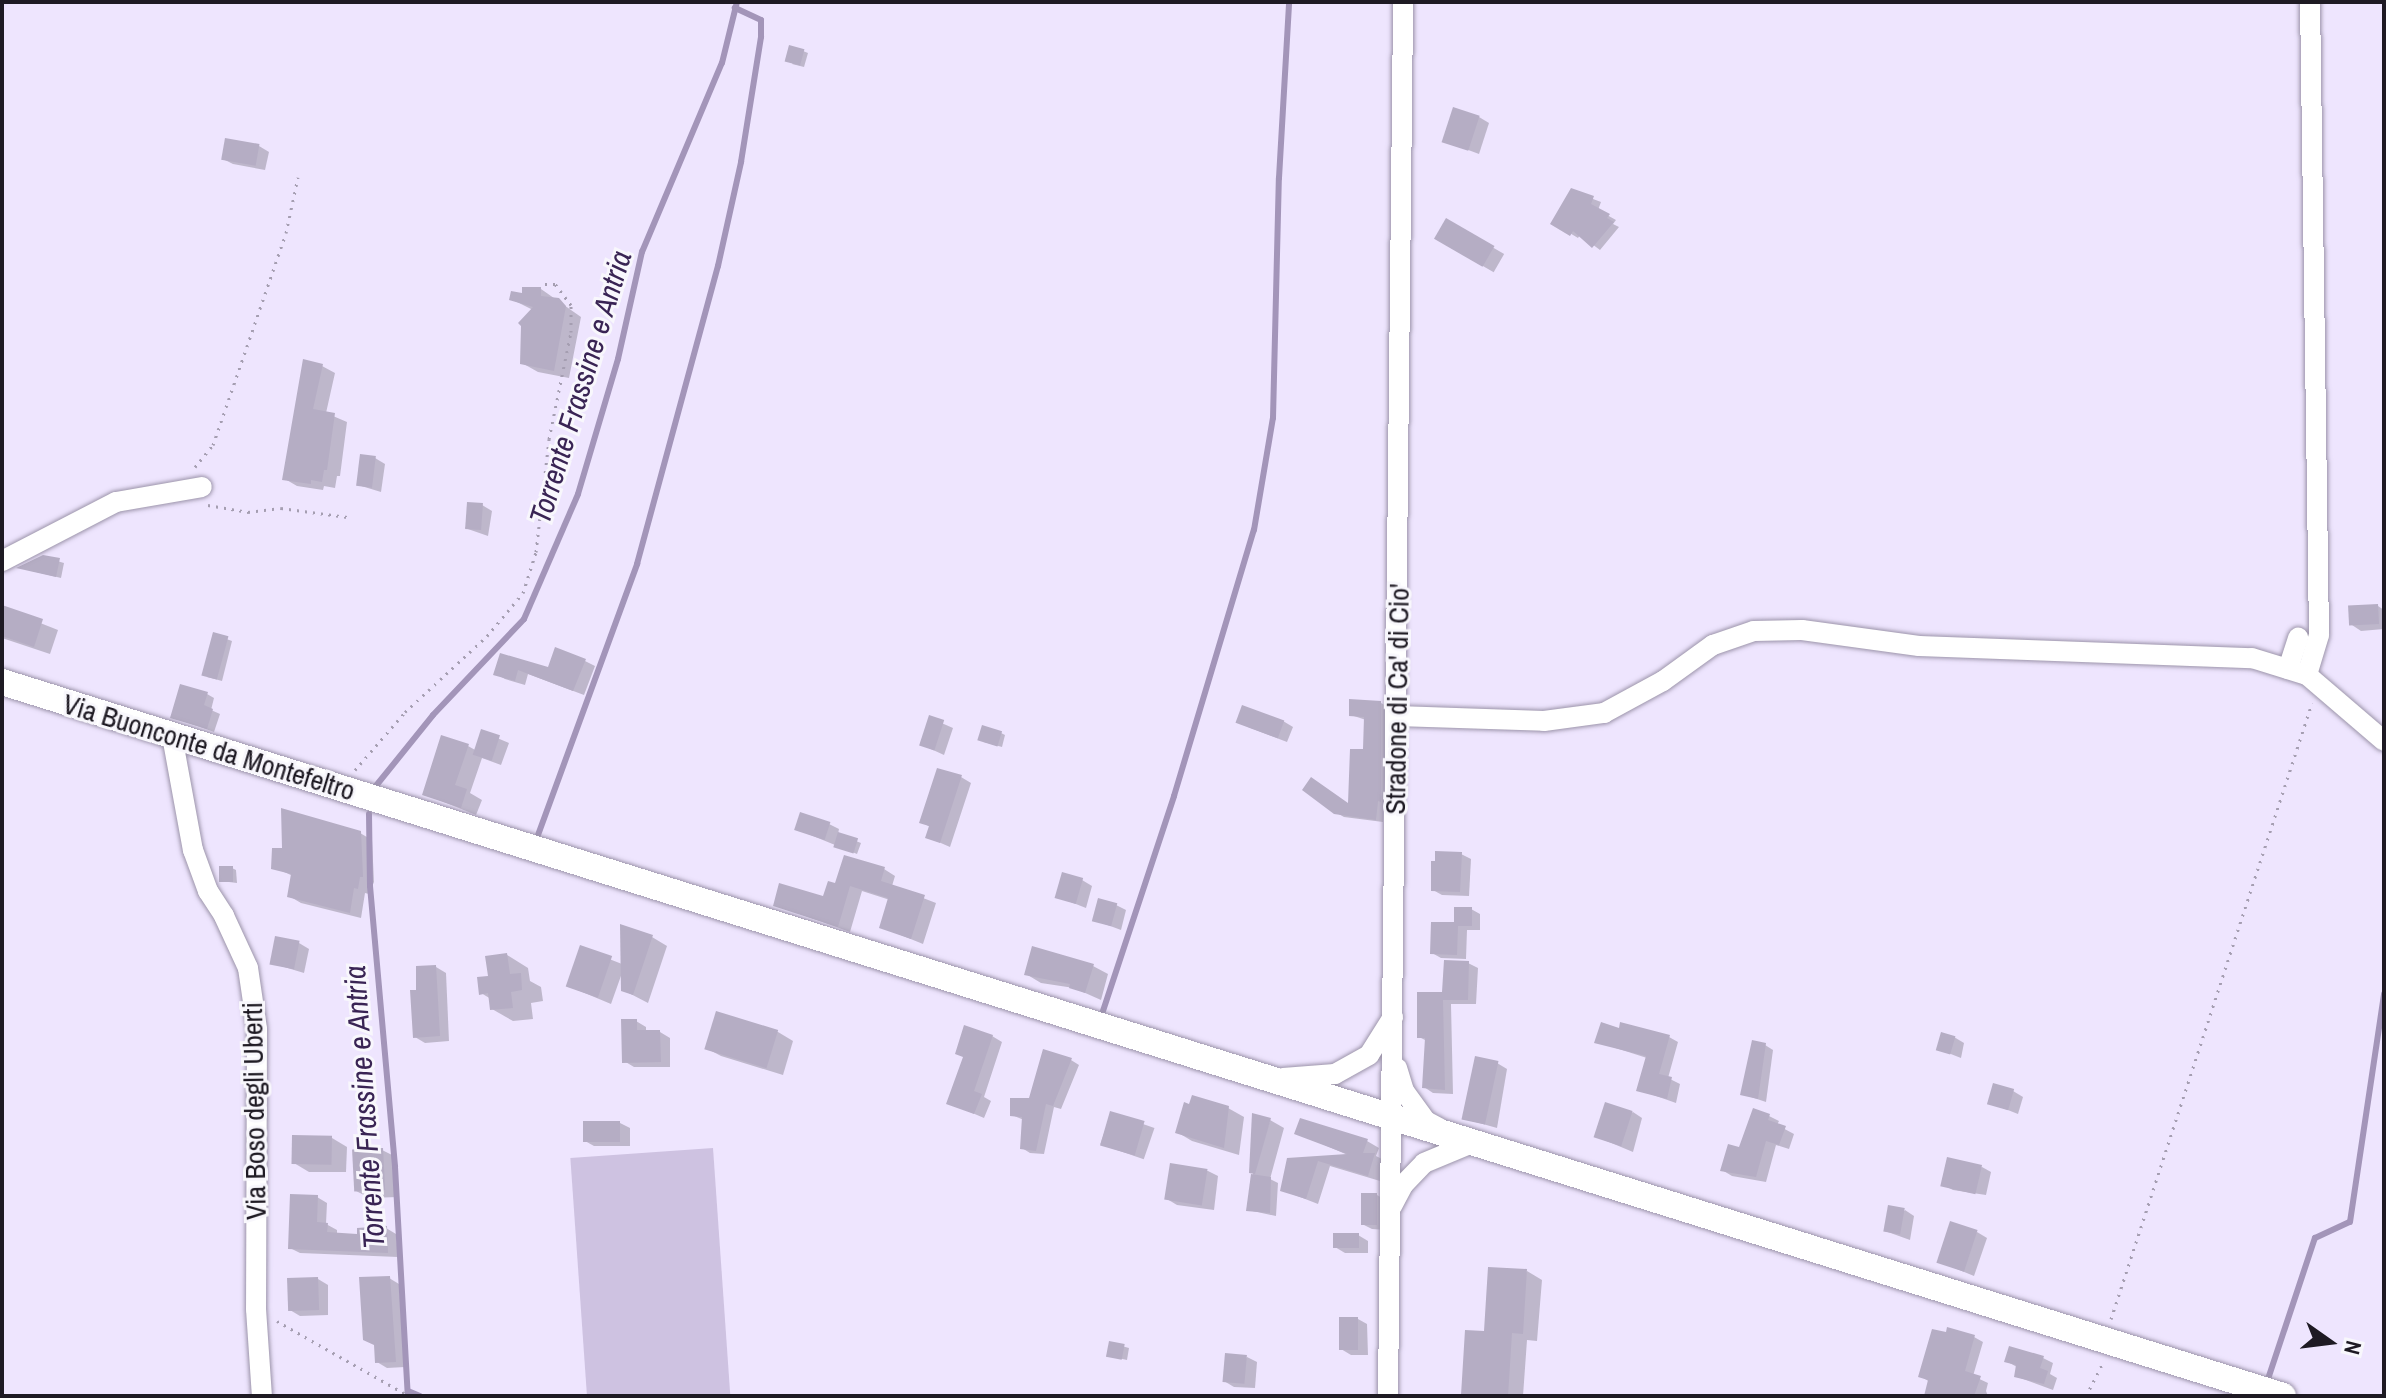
<!DOCTYPE html>
<style>
body{margin:0}
#map{position:relative;width:2386px;height:1398px;overflow:hidden;background:#eee5fe;font-family:"Archivo Narrow",sans-serif}
div>[style]{position:absolute}
[style*='--x']{left:calc(var(--x)*1px);top:calc(var(--y)*1px);width:calc(var(--w)*1px);rotate:calc(var(--a)*1deg)}
.green>*{inset:0;background:#cec2e1;transform-origin:0 0}
.shadow>*{inset:0;background:#0003;transform-origin:0 0}
.stream>*{height:6px;margin:-3px;padding:0 3px;transform-origin:3px;border-radius:3px;background:#a395b9}
.building>*{inset:0;background:#b5adc4;transform-origin:0 0}
.path>*{height:3px;margin-top:-1.5px;transform-origin:0;background:repeating-linear-gradient(90deg,#a59eb1 0 2px,transparent 0 8px)}
.roads{filter:drop-shadow(0 0 2px #9c94aa) drop-shadow(0 0 2px #9c94aa)}
.minor>*{height:20px;margin:-10px;padding:0 10px;transform-origin:10px;border-radius:10px;background:#fff}
.tertiary>*{height:26px;margin:-13px;padding:0 13px;transform-origin:13px;border-radius:13px;background:#fff}
span{translate:-50% -50%;white-space:nowrap;text-align:center;line-height:1.15;-webkit-text-stroke:6px #f8f7fc;paint-order:stroke}
.street-label{font-size:28px;color:#1e1a23}
.water-label{font-size:30px;color:#392454;font-style:italic}
.frame{position:absolute;inset:0;border:4px solid #1e1a23;pointer-events:none}
.north{position:absolute;left:2290px;top:1302px;width:80px;height:80px;-webkit-text-stroke:6px #f8f7fc;paint-order:stroke;rotate:104deg;font-size:22px;font-weight:700;line-height:32px;text-align:center;color:#1e1a23}
.north::after{content:'';display:block;margin:auto;width:28px;height:36px;background:#1e1a23;clip-path:polygon(50% 0,100% 100%,50% 72%,0 100%)}
</style>
<div id="map">
<div class="green">
<div style="left:713px;top:1148px;width:249px;height:143px;rotate:86deg"></div>
</div>
<div class="shadow">
<div style="clip-path:polygon(803px 51px,808px 53px,804px 67px,792px 64px)"></div>
<div style="clip-path:polygon(1479px 117px,1489px 123px,1479px 154px,1444px 141px)"></div>
<div style="clip-path:polygon(259px 146px,269px 152px,265px 170px,233px 164px,223px 159px)"></div>
<div style="clip-path:polygon(1572px 191px,1601px 202px,1598px 210px,1616px 220px,1613px 224px,1619px 227px,1600px 250px,1580px 235px,1578px 238px,1553px 223px)"></div>
<div style="left:1447px;top:221px;width:66px;height:21px;rotate:30deg"></div>
<div style="clip-path:polygon(541px 289px,581px 317px,569px 378px,538px 372px,522px 363px,533px 310px,511px 299px)"></div>
<div style="clip-path:polygon(322px 366px,335px 373px,326px 413px,347px 422px,340px 476px,337px 476px,335px 488px,324px 486px,323px 490px,297px 486px,285px 479px)"></div>
<div style="clip-path:polygon(375px 458px,385px 464px,381px 492px,358px 485px)"></div>
<div style="clip-path:polygon(482px 505px,492px 511px,488px 536px,465px 528px)"></div>
<div style="clip-path:polygon(43px 557px,64px 563px,61px 578px,20px 568px)"></div>
<div style="clip-path:polygon(2378px 606px,2384px 610px,2384px 629px,2361px 631px,2352px 625px)"></div>
<div style="clip-path:polygon(2px 608px,58px 630px,50px 654px,2px 638px)"></div>
<div style="clip-path:polygon(215px 635px,232px 641px,222px 681px,207px 677px)"></div>
<div style="clip-path:polygon(501px 655px,549px 669px,585px 661px,595px 666px,584px 695px,528px 674px,525px 685px,505px 679px,496px 674px)"></div>
<div style="clip-path:polygon(207px 694px,214px 698px,211px 710px,220px 714px,214px 732px,172px 717px)"></div>
<div style="clip-path:polygon(1381px 703px,1388px 707px,1383px 822px,1344px 817px,1335px 812px,1350px 806px,1365px 751px,1366px 720px,1351px 715px)"></div>
<div style="clip-path:polygon(930px 718px,953px 728px,944px 755px,920px 744px)"></div>
<div style="clip-path:polygon(1283px 721px,1293px 727px,1287px 742px,1248px 727px)"></div>
<div style="clip-path:polygon(483px 732px,509px 743px,501px 765px,482px 758px,470px 793px,482px 800px,476px 815px,424px 794px,468px 746px,477px 751px)"></div>
<div style="clip-path:polygon(1001px 733px,1005px 735px,1002px 747px,984px 742px)"></div>
<div style="clip-path:polygon(961px 777px,971px 783px,950px 847px,927px 837px,930px 827px,922px 822px)"></div>
<div style="clip-path:polygon(829px 824px,839px 829px,838px 834px,861px 843px,857px 854px,796px 829px)"></div>
<div style="clip-path:polygon(360px 833px,372px 840px,374px 882px,369px 894px,365px 893px,361px 918px,301px 903px,289px 896px,293px 876px,273px 867px)"></div>
<div style="clip-path:polygon(1461px 854px,1471px 859px,1469px 896px,1442px 895px,1433px 890px)"></div>
<div style="clip-path:polygon(232px 868px,236px 870px,237px 883px,221px 881px)"></div>
<div style="clip-path:polygon(884px 869px,895px 876px,892px 886px,936px 903px,923px 944px,881px 927px,890px 900px,862px 891px,850px 932px,775px 905px,824px 899px,836px 886px)"></div>
<div style="clip-path:polygon(1082px 880px,1092px 886px,1086px 908px,1058px 897px)"></div>
<div style="clip-path:polygon(1116px 905px,1126px 910px,1121px 930px,1094px 920px)"></div>
<div style="clip-path:polygon(1471px 909px,1480px 914px,1480px 930px,1467px 930px,1466px 959px,1441px 958px,1432px 953px)"></div>
<div style="clip-path:polygon(652px 937px,667px 946px,648px 1003px,623px 990px,622px 973px,611px 1004px,568px 986px,581px 948px,622px 964px)"></div>
<div style="clip-path:polygon(299px 943px,309px 949px,304px 973px,271px 963px)"></div>
<div style="clip-path:polygon(507px 955px,528px 968px,530px 981px,541px 987px,543px 1001px,531px 1003px,533px 1019px,513px 1021px,492px 1009px,491px 999px,481px 993px)"></div>
<div style="clip-path:polygon(1468px 963px,1478px 968px,1476px 1004px,1451px 1004px,1453px 1094px,1433px 1093px,1424px 1087px,1427px 1041px,1419px 1037px,1444px 994px)"></div>
<div style="clip-path:polygon(1093px 966px,1108px 974px,1101px 1000px,1074px 988px,1041px 983px,1026px 974px)"></div>
<div style="clip-path:polygon(436px 967px,446px 973px,449px 1041px,425px 1043px,415px 1037px)"></div>
<div style="clip-path:polygon(717px 1014px,778px 1032px,793px 1041px,783px 1075px,721px 1056px,706px 1048px)"></div>
<div style="clip-path:polygon(636px 1021px,646px 1027px,646px 1032px,660px 1032px,670px 1038px,670px 1067px,634px 1067px,624px 1061px)"></div>
<div style="clip-path:polygon(1620px 1030px,1669px 1037px,1678px 1042px,1668px 1078px,1680px 1084px,1676px 1103px,1639px 1090px,1647px 1058px,1597px 1042px)"></div>
<div style="clip-path:polygon(992px 1036px,1002px 1042px,984px 1097px,991px 1101px,984px 1118px,949px 1103px)"></div>
<div style="clip-path:polygon(1954px 1037px,1964px 1043px,1961px 1058px,1938px 1049px)"></div>
<div style="clip-path:polygon(1765px 1045px,1773px 1050px,1766px 1102px,1742px 1094px)"></div>
<div style="clip-path:polygon(1071px 1060px,1079px 1065px,1061px 1109px,1054px 1107px,1044px 1154px,1030px 1153px,1022px 1148px,1024px 1120px,1012px 1115px)"></div>
<div style="clip-path:polygon(1497px 1063px,1507px 1069px,1497px 1128px,1465px 1119px)"></div>
<div style="clip-path:polygon(2013px 1091px,2023px 1097px,2018px 1114px,1990px 1103px)"></div>
<div style="clip-path:polygon(1191px 1107px,1228px 1108px,1244px 1117px,1239px 1155px,1192px 1141px,1177px 1132px)"></div>
<div style="clip-path:polygon(1633px 1112px,1642px 1118px,1633px 1152px,1597px 1137px)"></div>
<div style="left:1111px;top:1113px;width:46px;height:33px;rotate:19deg"></div>
<div style="clip-path:polygon(1769px 1116px,1779px 1121px,1777px 1125px,1794px 1134px,1789px 1149px,1776px 1145px,1766px 1182px,1732px 1176px,1722px 1170px)"></div>
<div style="clip-path:polygon(1270px 1120px,1284px 1128px,1270px 1179px,1278px 1183px,1276px 1216px,1248px 1210px,1253px 1173px)"></div>
<div style="clip-path:polygon(620px 1123px,630px 1128px,630px 1146px,594px 1146px,585px 1141px)"></div>
<div style="clip-path:polygon(1297px 1133px,1367px 1141px,1379px 1148px,1376px 1156px,1386px 1161px,1380px 1181px,1330px 1166px,1318px 1204px,1282px 1190px,1289px 1160px,1350px 1156px)"></div>
<div style="clip-path:polygon(332px 1138px,347px 1147px,346px 1172px,309px 1172px,294px 1163px)"></div>
<div style="clip-path:polygon(382px 1150px,396px 1157px,398px 1197px,370px 1198px,356px 1191px)"></div>
<div style="clip-path:polygon(1172px 1166px,1208px 1171px,1218px 1176px,1214px 1210px,1177px 1205px,1167px 1199px)"></div>
<div style="clip-path:polygon(1982px 1167px,1991px 1172px,1986px 1195px,1953px 1190px,1943px 1185px)"></div>
<div style="clip-path:polygon(1377px 1195px,1387px 1201px,1386px 1230px,1372px 1229px,1362px 1224px)"></div>
<div style="clip-path:polygon(317px 1197px,327px 1203px,326px 1224px,337px 1230px,337px 1235px,359px 1236px,386px 1228px,396px 1234px,398px 1257px,300px 1253px,290px 1248px)"></div>
<div style="clip-path:polygon(1905px 1210px,1914px 1216px,1910px 1240px,1885px 1231px)"></div>
<div style="clip-path:polygon(1977px 1232px,1987px 1238px,1974px 1276px,1940px 1262px)"></div>
<div style="clip-path:polygon(1358px 1235px,1368px 1241px,1368px 1253px,1345px 1253px,1335px 1247px)"></div>
<div style="clip-path:polygon(1527px 1271px,1542px 1280px,1537px 1341px,1527px 1340px,1523px 1396px,1466px 1396px,1463px 1394px,1486px 1333px)"></div>
<div style="clip-path:polygon(389px 1278px,399px 1284px,405px 1367px,387px 1368px,377px 1362px,376px 1345px)"></div>
<div style="clip-path:polygon(318px 1279px,328px 1285px,328px 1315px,300px 1316px,290px 1310px)"></div>
<div style="clip-path:polygon(1358px 1319px,1367px 1324px,1368px 1355px,1351px 1355px,1341px 1349px)"></div>
<div style="clip-path:polygon(1974px 1337px,1983px 1342px,1973px 1376px,1988px 1383px,1986px 1391px,1988px 1396px,1928px 1396px,1930px 1382px,1920px 1376px)"></div>
<div style="clip-path:polygon(1111px 1343px,1129px 1348px,1127px 1360px,1109px 1356px)"></div>
<div style="clip-path:polygon(1247px 1357px,1257px 1362px,1255px 1388px,1234px 1387px,1224px 1381px)"></div>
<div style="clip-path:polygon(2043px 1358px,2053px 1363px,2050px 1374px,2057px 1378px,2053px 1390px,2015px 1376px,2017px 1367px,2006px 1361px)"></div>
</div>
<div class="stream">
<div style="--x:375;--y:787;--w:92;--a:-51.1"></div>
<div style="--x:433;--y:715;--w:132;--a:-46.5"></div>
<div style="--x:524;--y:619;--w:136;--a:-66.6"></div>
<div style="--x:578;--y:494;--w:141;--a:-73.5"></div>
<div style="--x:618;--y:359;--w:110;--a:-77.4"></div>
<div style="--x:642;--y:252;--w:205;--a:-67.1"></div>
<div style="--x:722;--y:63;--w:63;--a:-76.2"></div>
<div style="--x:369;--y:814;--w:72;--a:89.2"></div>
<div style="--x:370;--y:886;--w:282;--a:84.9"></div>
<div style="--x:395;--y:1167;--w:229;--a:86.8"></div>
<div style="--x:538;--y:835;--w:289;--a:-69.9"></div>
<div style="--x:637;--y:564;--w:309;--a:-74.8"></div>
<div style="--x:718;--y:266;--w:107;--a:-77.5"></div>
<div style="--x:741;--y:162;--w:127;--a:-80.9"></div>
<div style="--x:761;--y:37;--w:17;--a:-90"></div>
<div style="--x:761;--y:20;--w:29;--a:-155"></div>
<div style="--x:1100;--y:1020;--w:236;--a:-71.7"></div>
<div style="--x:1174;--y:796;--w:278;--a:-73.3"></div>
<div style="--x:1254;--y:530;--w:114;--a:-80.4"></div>
<div style="--x:1273;--y:418;--w:240;--a:-88.6"></div>
<div style="--x:1279;--y:178;--w:176;--a:-86.7"></div>
<div style="--x:2266;--y:1385;--w:155;--a:-71.6"></div>
<div style="--x:2315;--y:1238;--w:38;--a:-25"></div>
<div style="--x:2350;--y:1222;--w:231;--a:-81.5"></div>
<div style="--x:408;--y:1391;--w:13;--a:23"></div>
</div>
<div class="building">
<div style="left:789px;top:45px;width:16px;height:17px;rotate:15deg"></div>
<div style="left:1453px;top:107px;width:28px;height:37px;rotate:18deg"></div>
<div style="left:225px;top:138px;width:35px;height:22px;rotate:10deg"></div>
<div style="clip-path:polygon(1571px 188px,1594px 196px,1591px 204px,1610px 214px,1607px 218px,1614px 222px,1592px 248px,1573px 231px,1570px 236px,1550px 224px)"></div>
<div style="left:1446px;top:218px;width:56px;height:24px;rotate:30deg"></div>
<div style="clip-path:polygon(522px 287px,541px 287px,541px 296px,559px 298px,566px 306px,554px 371px,520px 364px,521px 326px,518px 323px,533px 307px,509px 300px,511px 291px,522px 293px)"></div>
<div style="clip-path:polygon(303px 359px,323px 364px,313px 409px,335px 413px,327px 470px,324px 470px,322px 482px,311px 480px,311px 484px,282px 480px)"></div>
<div style="left:360px;top:454px;width:16px;height:32px;rotate:7deg"></div>
<div style="left:467px;top:502px;width:16px;height:27px;rotate:4deg"></div>
<div style="clip-path:polygon(43px 555px,60px 558px,56px 577px,16px 568px)"></div>
<div style="left:2378px;top:604px;width:20px;height:30px;rotate:87deg"></div>
<div style="clip-path:polygon(2px 605px,43px 619px,34px 647px,2px 636px)"></div>
<div style="left:213px;top:632px;width:16px;height:45px;rotate:15deg"></div>
<div style="clip-path:polygon(555px 647px,586px 659px,573px 691px,518px 670px,515px 681px,493px 675px,500px 653px,548px 667px)"></div>
<div style="clip-path:polygon(180px 684px,208px 692px,204px 705px,213px 709px,207px 729px,170px 718px)"></div>
<div style="clip-path:polygon(1349px 699px,1381px 701px,1381px 802px,1378px 801px,1376px 820px,1334px 814px,1302px 790px,1311px 777px,1348px 803px,1350px 749px,1363px 749px,1364px 717px,1349px 716px)"></div>
<div style="left:1242px;top:705px;width:45px;height:19px;rotate:20deg"></div>
<div style="left:929px;top:715px;width:16px;height:32px;rotate:18deg"></div>
<div style="left:982px;top:725px;width:21px;height:16px;rotate:17deg"></div>
<div style="left:481px;top:729px;width:20px;height:27px;rotate:18deg"></div>
<div style="clip-path:polygon(441px 735px,469px 744px,455px 785px,467px 789px,461px 808px,422px 795px)"></div>
<div style="clip-path:polygon(937px 768px,962px 775px,940px 843px,925px 838px,929px 826px,919px 823px)"></div>
<div style="clip-path:polygon(281px 808px,361px 831px,363px 877px,360px 877px,358px 889px,354px 888px,350px 913px,287px 897px,291px 874px,271px 869px,272px 848px,282px 848px)"></div>
<div style="left:800px;top:812px;width:32px;height:19px;rotate:18deg"></div>
<div style="left:838px;top:832px;width:21px;height:16px;rotate:17deg"></div>
<div style="clip-path:polygon(1435px 851px,1462px 852px,1460px 892px,1431px 891px,1431px 861px,1435px 861px)"></div>
<div style="clip-path:polygon(844px 855px,885px 867px,881px 881px,925px 895px,911px 939px,879px 928px,888px 898px,850px 886px,838px 927px,773px 906px,779px 883px,823px 896px,828px 881px,835px 883px)"></div>
<div style="left:219px;top:866px;width:14px;height:16px"></div>
<div style="left:1062px;top:872px;width:22px;height:27px;rotate:16deg"></div>
<div style="left:1098px;top:898px;width:20px;height:24px;rotate:15deg"></div>
<div style="clip-path:polygon(1454px 907px,1472px 907px,1472px 926px,1458px 926px,1457px 955px,1430px 954px,1431px 922px,1454px 922px)"></div>
<div style="clip-path:polygon(620px 924px,653px 935px,633px 995px,621px 991px)"></div>
<div style="left:275px;top:936px;width:25px;height:29px;rotate:11deg"></div>
<div style="left:580px;top:945px;width:34px;height:44px;rotate:19deg"></div>
<div style="clip-path:polygon(1032px 946px,1094px 964px,1085px 993px,1069px 988px,1070px 984px,1024px 975px)"></div>
<div style="clip-path:polygon(507px 953px,510px 974px,521px 973px,522px 990px,511px 992px,513px 1008px,490px 1010px,488px 993px,479px 995px,477px 977px,488px 976px,485px 956px)"></div>
<div style="clip-path:polygon(1444px 960px,1469px 961px,1468px 1000px,1443px 1000px,1445px 1090px,1422px 1088px,1425px 1038px,1417px 1038px,1417px 992px,1442px 992px)"></div>
<div style="clip-path:polygon(436px 965px,440px 1036px,413px 1038px,410px 990px,416px 990px,416px 966px)"></div>
<div style="left:716px;top:1011px;width:65px;height:40px;rotate:17deg"></div>
<div style="clip-path:polygon(621px 1019px,637px 1019px,637px 1030px,660px 1030px,661px 1062px,622px 1063px)"></div>
<div style="clip-path:polygon(1601px 1022px,1619px 1028px,1620px 1022px,1670px 1035px,1659px 1074px,1672px 1077px,1667px 1099px,1636px 1091px,1646px 1056px,1594px 1043px)"></div>
<div style="clip-path:polygon(964px 1025px,993px 1035px,974px 1091px,982px 1094px,974px 1114px,946px 1104px,963px 1057px,955px 1054px)"></div>
<div style="left:1941px;top:1032px;width:15px;height:19px;rotate:16deg"></div>
<div style="clip-path:polygon(1752px 1040px,1766px 1043px,1758px 1099px,1740px 1095px)"></div>
<div style="clip-path:polygon(1043px 1049px,1072px 1058px,1053px 1106px,1046px 1104px,1036px 1151px,1020px 1149px,1022px 1117px,1010px 1116px,1010px 1098px,1029px 1098px)"></div>
<div style="left:1475px;top:1056px;width:24px;height:65px;rotate:12deg"></div>
<div style="left:1993px;top:1083px;width:22px;height:22px;rotate:16deg"></div>
<div style="clip-path:polygon(1192px 1095px,1229px 1106px,1224px 1148px,1175px 1133px,1184px 1102px,1189px 1104px)"></div>
<div style="left:1605px;top:1102px;width:29px;height:37px;rotate:18deg"></div>
<div style="clip-path:polygon(1753px 1108px,1770px 1114px,1768px 1120px,1786px 1126px,1779px 1145px,1766px 1141px,1756px 1177px,1720px 1171px,1728px 1144px,1739px 1147px)"></div>
<div style="left:1110px;top:1111px;width:36px;height:36px;rotate:16deg"></div>
<div style="clip-path:polygon(1252px 1113px,1271px 1118px,1255px 1174px,1249px 1173px)"></div>
<div style="clip-path:polygon(1300px 1118px,1368px 1139px,1363px 1153px,1375px 1153px,1368px 1176px,1318px 1161px,1306px 1199px,1280px 1191px,1287px 1158px,1347px 1154px,1294px 1134px)"></div>
<div style="left:583px;top:1121px;width:37px;height:21px"></div>
<div style="left:292px;top:1135px;width:40px;height:29px;rotate:1deg"></div>
<div style="left:383px;top:1148px;width:42px;height:31px;rotate:87deg"></div>
<div style="left:1947px;top:1157px;width:36px;height:30px;rotate:13deg"></div>
<div style="left:1170px;top:1163px;width:38px;height:37px;rotate:9deg"></div>
<div style="clip-path:polygon(1251px 1174px,1271px 1177px,1270px 1213px,1246px 1211px)"></div>
<div style="left:1361px;top:1193px;width:16px;height:32px"></div>
<div style="clip-path:polygon(290px 1194px,318px 1195px,317px 1222px,328px 1223px,327px 1232px,357px 1234px,357px 1228px,387px 1226px,388px 1253px,288px 1249px)"></div>
<div style="left:1888px;top:1205px;width:17px;height:27px;rotate:10deg"></div>
<div style="left:1950px;top:1221px;width:29px;height:44px;rotate:18deg"></div>
<div style="left:1333px;top:1233px;width:26px;height:15px"></div>
<div style="clip-path:polygon(1488px 1267px,1527px 1269px,1523px 1334px,1512px 1333px,1508px 1396px,1461px 1395px,1465px 1330px,1484px 1331px)"></div>
<div style="clip-path:polygon(390px 1276px,396px 1362px,375px 1363px,374px 1345px,363px 1340px,359px 1277px)"></div>
<div style="left:318px;top:1277px;width:33px;height:31px;rotate:88deg"></div>
<div style="left:1339px;top:1317px;width:19px;height:33px"></div>
<div style="clip-path:polygon(1947px 1327px,1975px 1335px,1965px 1371px,1981px 1376px,1974px 1396px,1924px 1396px,1928px 1380px,1918px 1377px,1932px 1329px,1946px 1332px)"></div>
<div style="left:1109px;top:1341px;width:16px;height:16px;rotate:11deg"></div>
<div style="clip-path:polygon(2009px 1346px,2044px 1356px,2040px 1368px,2048px 1371px,2044px 1384px,2014px 1377px,2016px 1365px,2004px 1362px)"></div>
<div style="left:1225px;top:1353px;width:22px;height:29px;rotate:5deg"></div>
</div>
<div class="path">
<div style="--x:195;--y:467;--w:28;--a:-51"></div>
<div style="--x:213;--y:445;--w:224;--a:-71"></div>
<div style="--x:286;--y:233;--w:57;--a:-77.9"></div>
<div style="--x:208;--y:505;--w:41;--a:9.9"></div>
<div style="--x:248;--y:512;--w:33;--a:-7"></div>
<div style="--x:281;--y:508;--w:67;--a:7.8"></div>
<div style="--x:355;--y:770;--w:77;--a:-49.2"></div>
<div style="--x:405;--y:712;--w:112;--a:-42.8"></div>
<div style="--x:487;--y:636;--w:56;--a:-50.1"></div>
<div style="--x:523;--y:593;--w:43;--a:-72.4"></div>
<div style="--x:536;--y:552;--w:114;--a:-83.4"></div>
<div style="--x:549;--y:439;--w:109;--a:-78.4"></div>
<div style="--x:571;--y:332;--w:27;--a:-90"></div>
<div style="--x:571;--y:305;--w:26;--a:-127"></div>
<div style="--x:555;--y:284;--w:10;--a:180"></div>
<div style="--x:2111;--y:1319;--w:648;--a:-71.93"></div>
<div style="--x:277;--y:1321;--w:152;--a:29.6"></div>
<div style="--x:2086;--y:1396;--w:36;--a:-63"></div>
</div>
<div class="roads">
<div class="minor">
<div style="--x:2;--y:561;--w:128;--a:-27.4"></div>
<div style="--x:116;--y:502;--w:87;--a:-9.9"></div>
<div style="--x:2288;--y:669;--w:33;--a:-72"></div>
<div style="--x:2307;--y:675;--w:42;--a:-73.3"></div>
<div style="--x:2319;--y:635;--w:633;--a:-90.81"></div>
<div style="--x:1397;--y:716;--w:147;--a:1.9"></div>
<div style="--x:1544;--y:721;--w:61;--a:-7.6"></div>
<div style="--x:1604;--y:713;--w:67;--a:-28.5"></div>
<div style="--x:1663;--y:681;--w:62;--a:-35.8"></div>
<div style="--x:1713;--y:645;--w:43;--a:-18.9"></div>
<div style="--x:1754;--y:631;--w:48;--a:-1.2"></div>
<div style="--x:1802;--y:630;--w:118;--a:7.8"></div>
<div style="--x:1919;--y:646;--w:333;--a:2.1"></div>
<div style="--x:2252;--y:658;--w:58;--a:17.2"></div>
<div style="--x:2307;--y:675;--w:101;--a:40.6"></div>
<div style="--x:172;--y:736;--w:116;--a:79.6"></div>
<div style="--x:193;--y:850;--w:44;--a:69.9"></div>
<div style="--x:208;--y:891;--w:30;--a:57"></div>
<div style="--x:224;--y:916;--w:57;--a:65.2"></div>
<div style="--x:248;--y:968;--w:62;--a:81.6"></div>
<div style="--x:257;--y:1029;--w:280;--a:90.2"></div>
<div style="--x:256;--y:1309;--w:87;--a:86.1"></div>
<div style="--x:1397;--y:1068;--w:24;--a:73"></div>
<div style="--x:1404;--y:1091;--w:37;--a:54"></div>
<div style="--x:1426;--y:1121;--w:15;--a:28"></div>
<div style="--x:1283;--y:1078;--w:52;--a:-4.4"></div>
<div style="--x:1335;--y:1074;--w:39;--a:-29"></div>
<div style="--x:1369;--y:1055;--w:45;--a:-57.7"></div>
<div style="--x:1392;--y:1206;--w:24;--a:-62"></div>
<div style="--x:1403;--y:1185;--w:30;--a:-46"></div>
<div style="--x:1424;--y:1163;--w:52;--a:-22.6"></div>
<div style="--x:1388;--y:1396;--w:1394;--a:-89.38"></div>
</div>
<div class="tertiary">
<div style="--x:2;--y:682;--w:2390;--a:17.38"></div>
</div>
</div>
<div class="street-label">
<span style="left:1397px;top:699px;rotate:-89deg">Stradone di Ca' di Cio'</span>
<span style="left:209px;top:747px;rotate:17deg">Via Buonconte da Montefeltro</span>
<span style="left:254px;top:1111px;rotate:-91deg">Via Boso degli Uberti</span>
</div>
<div class="water-label">
<span style="left:580px;top:387px;rotate:-73deg">Torrente Frassine e Antria</span>
<span style="left:364px;top:1107px;rotate:-94deg">Torrente Frassine e Antria</span>
</div>
<div class="frame"></div>
<div class="north">N</div>
</div>
